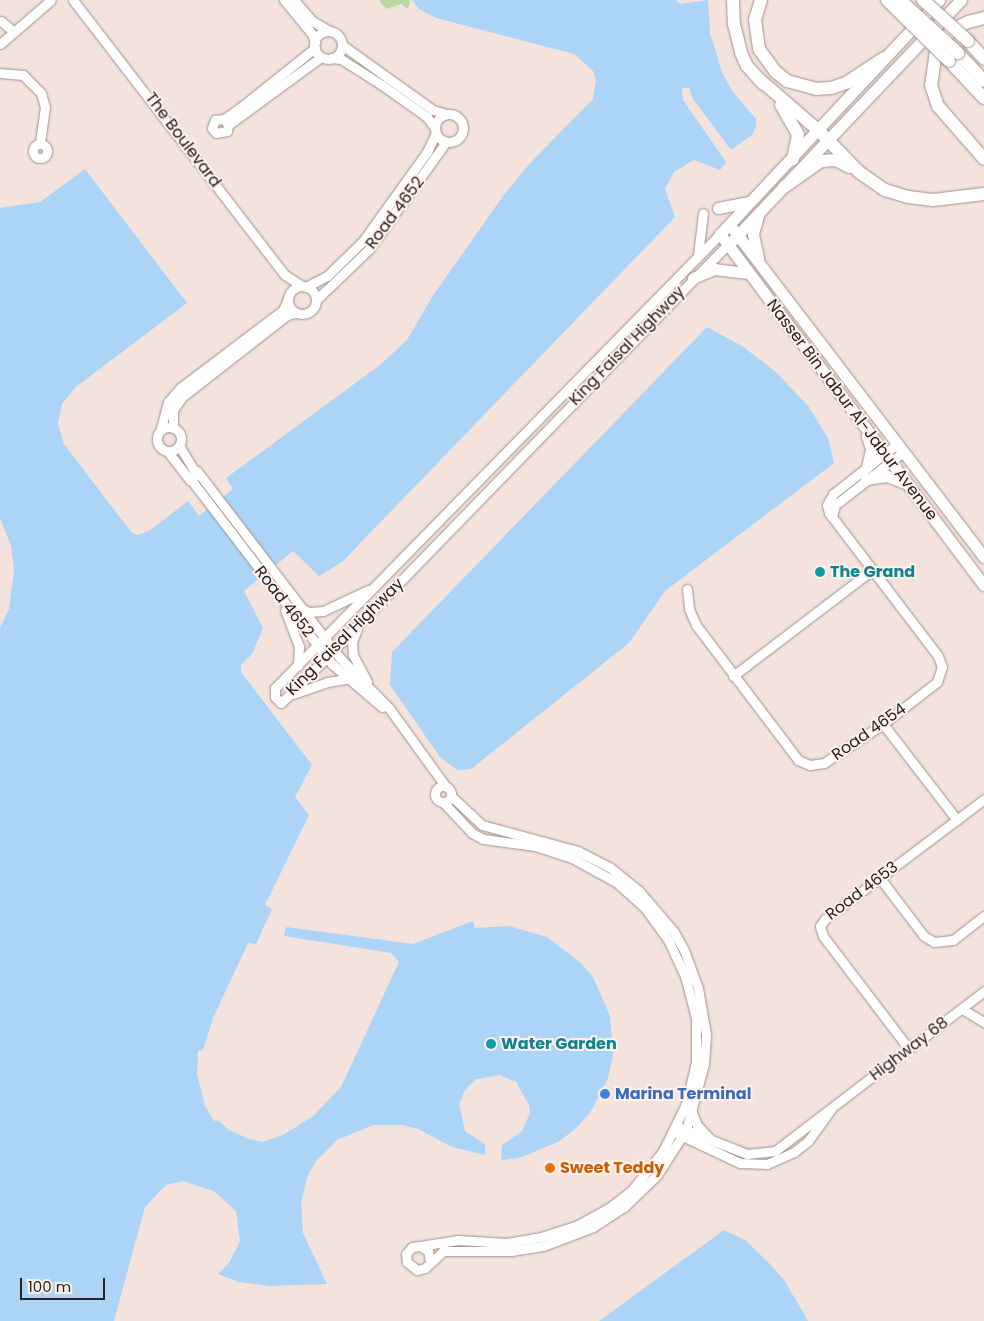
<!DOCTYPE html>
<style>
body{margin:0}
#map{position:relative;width:984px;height:1321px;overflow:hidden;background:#f4e2dc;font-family:Poppins,sans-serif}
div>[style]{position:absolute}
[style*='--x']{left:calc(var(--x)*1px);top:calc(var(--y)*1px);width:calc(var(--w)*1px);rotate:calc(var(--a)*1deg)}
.green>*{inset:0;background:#b8d9a0}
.water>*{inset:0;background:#acd4f7}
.roads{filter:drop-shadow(0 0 1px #a0908a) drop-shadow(0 0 1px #a0908a)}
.minor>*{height:9px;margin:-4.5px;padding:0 4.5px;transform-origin:4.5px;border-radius:4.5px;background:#fff}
.minor>.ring{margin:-4.5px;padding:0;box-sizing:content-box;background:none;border:9px solid #fff;border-radius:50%}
.major>*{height:11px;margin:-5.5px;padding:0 5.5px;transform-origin:5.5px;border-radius:5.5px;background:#fff}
.highway>*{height:12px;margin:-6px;padding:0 6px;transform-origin:6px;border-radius:6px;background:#fff}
.bridges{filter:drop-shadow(0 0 1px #a0908a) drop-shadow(0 0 1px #a0908a)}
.highway-bridge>*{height:12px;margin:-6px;padding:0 6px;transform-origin:6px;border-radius:6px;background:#fff}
.dots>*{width:14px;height:14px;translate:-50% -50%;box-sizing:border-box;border:2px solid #fef0eb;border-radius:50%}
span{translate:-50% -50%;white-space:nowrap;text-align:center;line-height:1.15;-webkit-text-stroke:4px #fef0eb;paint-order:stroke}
.street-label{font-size:16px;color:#28211f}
.culture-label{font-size:16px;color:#0d838f;font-weight:700}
.left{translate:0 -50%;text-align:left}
.shop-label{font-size:16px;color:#366cbe;font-weight:700}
.food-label{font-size:16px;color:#c56008;font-weight:700}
.scale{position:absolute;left:20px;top:1278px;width:85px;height:22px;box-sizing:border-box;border:2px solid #28211f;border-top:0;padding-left:6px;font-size:15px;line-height:18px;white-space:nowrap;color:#28211f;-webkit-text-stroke:4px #fef0eb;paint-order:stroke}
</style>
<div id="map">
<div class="green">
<div style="clip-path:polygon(379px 0,409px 0,410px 1px,408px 9px,401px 4px,386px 9px)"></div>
</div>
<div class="water">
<div style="clip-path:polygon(412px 0,676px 0,680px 4px,708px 0,710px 33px,722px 72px,732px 91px,756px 119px,756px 127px,752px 135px,731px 150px,693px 99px,689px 88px,682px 88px,683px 100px,726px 162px,720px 170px,694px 160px,674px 172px,665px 189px,675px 217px,342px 562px,319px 576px,293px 551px,244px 591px,263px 628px,252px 654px,241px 665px,241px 672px,312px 765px,295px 797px,309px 815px,265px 905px,272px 909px,256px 944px,248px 943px,213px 1018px,203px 1050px,198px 1051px,197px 1074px,205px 1106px,214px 1121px,218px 1120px,229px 1130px,249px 1139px,262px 1142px,283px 1135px,312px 1117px,341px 1087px,399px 962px,391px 953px,284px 936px,286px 927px,413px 944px,473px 921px,475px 928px,509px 926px,547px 937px,581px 963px,593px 977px,610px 1016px,613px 1056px,608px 1078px,590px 1113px,574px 1130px,558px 1142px,519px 1158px,501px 1160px,502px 1145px,522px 1131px,530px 1113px,529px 1105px,516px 1082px,500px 1075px,476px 1079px,465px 1090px,459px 1104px,465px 1131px,485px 1144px,485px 1155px,452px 1147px,418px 1129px,402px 1125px,373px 1125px,337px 1140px,316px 1161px,308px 1175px,301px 1203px,303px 1233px,327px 1284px,270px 1286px,239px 1282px,218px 1274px,229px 1263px,240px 1241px,236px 1211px,214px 1191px,182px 1181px,166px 1185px,145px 1207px,114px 1321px,0 1321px,0 628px,9px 609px,14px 570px,11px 546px,0 518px,0 208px,40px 202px,85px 169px,187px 303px,76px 387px,62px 404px,58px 424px,64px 444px,132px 533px,138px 535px,149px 531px,188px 501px,199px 516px,233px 489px,226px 478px,380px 365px,407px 340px,432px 297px,503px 196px,531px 162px,593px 99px,596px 79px,593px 71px,574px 54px,436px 18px,419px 9px)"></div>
<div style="clip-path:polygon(707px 327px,742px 346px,776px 372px,809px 407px,828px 438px,834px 463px,665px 591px,629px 643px,471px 769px,457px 770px,440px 757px,390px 685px,392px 652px)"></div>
<div style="clip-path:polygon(724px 1230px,745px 1240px,767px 1261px,784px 1280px,808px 1321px,599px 1321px)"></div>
</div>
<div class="roads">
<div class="minor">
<div style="--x:73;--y:0;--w:347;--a:52.4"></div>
<div style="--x:285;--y:275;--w:20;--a:33"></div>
<div style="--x:284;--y:0;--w:44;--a:50.5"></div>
<div style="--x:312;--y:34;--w:9;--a:69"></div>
<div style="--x:294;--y:0;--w:28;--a:49"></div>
<div style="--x:312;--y:21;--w:20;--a:30"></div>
<div style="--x:1;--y:21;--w:16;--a:40"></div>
<div class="ring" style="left:314px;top:31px;width:19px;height:19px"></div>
<div style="--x:0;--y:44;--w:67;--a:-40.8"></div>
<div style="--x:342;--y:45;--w:112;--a:35.5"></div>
<div style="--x:433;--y:110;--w:14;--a:17"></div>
<div style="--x:331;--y:58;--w:10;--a:6"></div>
<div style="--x:341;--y:59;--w:49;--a:32.4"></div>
<div style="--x:382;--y:85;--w:55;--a:35.4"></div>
<div style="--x:427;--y:117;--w:14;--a:54"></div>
<div style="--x:0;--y:73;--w:23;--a:5"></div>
<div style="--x:23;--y:75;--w:25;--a:45"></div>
<div style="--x:41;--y:93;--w:15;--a:74"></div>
<div style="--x:45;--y:107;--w:37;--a:98"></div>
<div class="ring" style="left:435px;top:114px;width:19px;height:19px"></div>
<div style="--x:224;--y:119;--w:7;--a:56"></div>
<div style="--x:228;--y:125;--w:6;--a:99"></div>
<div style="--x:227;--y:131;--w:11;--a:170"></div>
<div style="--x:216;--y:133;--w:6;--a:-129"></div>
<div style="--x:212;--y:128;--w:9;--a:-69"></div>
<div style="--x:215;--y:120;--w:9;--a:-6"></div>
<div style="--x:224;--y:119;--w:21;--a:-35"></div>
<div style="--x:241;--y:107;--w:95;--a:-38.6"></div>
<div style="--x:228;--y:125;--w:115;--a:-36.2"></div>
<div class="ring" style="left:33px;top:144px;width:5px;height:5px"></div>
<div style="--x:720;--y:234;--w:636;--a:134.43"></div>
<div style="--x:275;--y:688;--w:9;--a:90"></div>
<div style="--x:275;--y:697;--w:8;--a:45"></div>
<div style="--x:281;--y:703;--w:57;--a:-45"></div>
<div style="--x:321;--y:663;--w:583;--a:-45.83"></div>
<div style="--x:698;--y:255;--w:42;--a:-83.2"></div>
<div class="ring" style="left:288px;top:286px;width:19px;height:19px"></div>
<div style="--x:306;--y:287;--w:24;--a:-28"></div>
<div style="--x:327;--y:276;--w:50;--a:-44.2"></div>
<div style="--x:363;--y:241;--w:110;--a:-54.3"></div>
<div style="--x:427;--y:152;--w:21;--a:-65"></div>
<div style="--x:316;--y:300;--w:74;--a:-43.9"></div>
<div style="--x:369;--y:249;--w:132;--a:-54.3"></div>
<div class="ring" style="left:157px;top:427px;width:15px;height:15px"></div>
<div style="--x:161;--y:428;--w:27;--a:-75"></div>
<div style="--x:168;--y:402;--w:18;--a:-49"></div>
<div style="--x:180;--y:388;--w:129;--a:-37.1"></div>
<div style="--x:283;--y:310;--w:12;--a:-66"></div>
<div style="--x:173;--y:428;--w:18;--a:-90"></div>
<div style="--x:173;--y:410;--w:16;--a:-55"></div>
<div style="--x:182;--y:397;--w:133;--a:-38"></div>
<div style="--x:287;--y:315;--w:9;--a:-13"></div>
<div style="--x:180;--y:447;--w:33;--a:59"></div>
<div style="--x:168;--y:452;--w:36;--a:52"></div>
<div style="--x:197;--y:471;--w:234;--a:52.6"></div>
<div style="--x:339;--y:657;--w:71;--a:45.6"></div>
<div style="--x:389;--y:708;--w:97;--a:54.2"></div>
<div style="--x:189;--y:477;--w:235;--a:52.6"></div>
<div style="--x:332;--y:664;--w:66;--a:40.7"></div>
<div style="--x:832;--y:517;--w:12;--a:-76"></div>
<div style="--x:835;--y:505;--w:86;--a:-37.9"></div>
<div style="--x:687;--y:589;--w:20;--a:84"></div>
<div style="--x:689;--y:609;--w:17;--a:66"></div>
<div style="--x:696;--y:625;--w:169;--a:52.9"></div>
<div style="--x:798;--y:760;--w:13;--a:23"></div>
<div style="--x:810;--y:765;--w:14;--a:-8"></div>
<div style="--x:824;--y:763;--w:71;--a:-33.5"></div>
<div style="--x:883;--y:724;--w:68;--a:-37.9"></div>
<div style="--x:937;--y:682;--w:16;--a:-72"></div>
<div style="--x:942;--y:667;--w:12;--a:-110"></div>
<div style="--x:938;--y:656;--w:180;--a:-127.3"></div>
<div style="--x:829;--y:513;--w:8;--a:-104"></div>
<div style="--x:827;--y:505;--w:13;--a:-61"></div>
<div style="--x:833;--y:494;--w:81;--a:-38"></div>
<div style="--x:302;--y:609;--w:8;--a:23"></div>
<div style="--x:309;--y:612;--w:14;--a:-4"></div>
<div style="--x:323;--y:611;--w:50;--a:-25"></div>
<div style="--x:285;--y:610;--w:39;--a:69"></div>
<div style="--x:299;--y:646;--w:20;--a:93"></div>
<div style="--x:357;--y:629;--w:14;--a:111"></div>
<div style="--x:352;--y:642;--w:13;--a:86"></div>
<div style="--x:353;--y:655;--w:30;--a:62"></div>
<div style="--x:733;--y:676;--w:175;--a:-37.3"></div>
<div style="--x:293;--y:694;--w:36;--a:-19"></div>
<div style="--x:327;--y:682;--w:20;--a:-9"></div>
<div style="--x:883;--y:724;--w:121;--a:52.4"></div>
<div class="ring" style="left:435px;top:786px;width:7px;height:7px"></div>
<div style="--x:879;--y:877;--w:74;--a:52.7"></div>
<div style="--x:924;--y:936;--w:12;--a:31"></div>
<div style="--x:934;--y:942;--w:19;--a:-6"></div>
<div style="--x:953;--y:940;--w:39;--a:-38"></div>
<div style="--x:962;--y:1009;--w:26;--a:31"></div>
<div style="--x:909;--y:1049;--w:142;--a:-127.3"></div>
<div style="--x:823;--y:936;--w:10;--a:-107"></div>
<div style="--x:820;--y:926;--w:9;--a:-54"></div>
<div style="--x:825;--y:919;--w:199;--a:-37"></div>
<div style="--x:692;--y:1112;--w:14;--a:69"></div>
<div style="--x:697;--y:1125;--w:18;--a:47"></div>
<div style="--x:681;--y:1128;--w:71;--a:21.5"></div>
<div style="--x:747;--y:1154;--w:28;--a:-6"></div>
<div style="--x:775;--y:1151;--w:263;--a:-37.4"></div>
<div style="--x:678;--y:1134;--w:68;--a:25.1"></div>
<div style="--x:740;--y:1163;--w:27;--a:2"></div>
<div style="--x:767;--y:1164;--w:30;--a:-24"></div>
<div style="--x:794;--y:1152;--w:18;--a:-38"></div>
<div style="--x:808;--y:1141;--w:39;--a:-54"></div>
<div style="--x:420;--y:1246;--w:37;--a:-9"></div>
<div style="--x:457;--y:1240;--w:50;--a:3.4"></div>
<div style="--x:507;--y:1243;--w:35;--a:-10"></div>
<div style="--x:541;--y:1237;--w:39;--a:-18"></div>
<div style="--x:578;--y:1225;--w:35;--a:-29"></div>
<div style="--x:609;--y:1208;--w:28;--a:-38"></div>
<div style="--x:631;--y:1191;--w:51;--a:-51.3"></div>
<div style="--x:663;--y:1151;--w:52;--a:-63.9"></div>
<div style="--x:686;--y:1104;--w:43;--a:-76.6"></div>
<div style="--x:696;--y:1062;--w:44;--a:-90"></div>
<div style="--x:696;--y:1018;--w:43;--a:-104.7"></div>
<div style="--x:685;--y:976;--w:38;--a:-115"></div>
<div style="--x:669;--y:941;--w:41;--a:-126"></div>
<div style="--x:645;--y:908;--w:39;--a:-138"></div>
<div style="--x:616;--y:882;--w:50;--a:-151.4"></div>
<div style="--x:572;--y:858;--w:39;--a:-162"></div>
<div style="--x:535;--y:846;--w:52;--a:-172.3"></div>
<div style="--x:483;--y:839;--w:13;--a:-151"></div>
<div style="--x:472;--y:833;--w:42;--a:-133.1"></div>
<div style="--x:430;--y:1261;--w:10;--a:-101"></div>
<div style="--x:428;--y:1251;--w:9;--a:-148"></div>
<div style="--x:420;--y:1246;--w:8;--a:173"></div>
<div style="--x:412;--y:1247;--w:9;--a:131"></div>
<div style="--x:406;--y:1254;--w:8;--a:83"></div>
<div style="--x:407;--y:1262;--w:13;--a:39"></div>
<div style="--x:417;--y:1270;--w:8;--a:-14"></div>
<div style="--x:425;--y:1268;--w:25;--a:-43"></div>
<div style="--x:443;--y:1251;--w:68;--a:0"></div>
<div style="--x:511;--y:1251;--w:32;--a:-9"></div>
<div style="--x:543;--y:1246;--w:53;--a:-20.8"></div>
<div style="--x:593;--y:1227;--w:37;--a:-33"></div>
<div style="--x:624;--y:1207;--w:46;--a:-44.1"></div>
<div style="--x:657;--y:1175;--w:54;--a:-57.2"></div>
<div style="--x:686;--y:1130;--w:68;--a:-74.7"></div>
<div style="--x:704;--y:1064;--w:30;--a:-86"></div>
<div style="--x:706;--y:1034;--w:47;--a:-99.9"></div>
<div style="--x:698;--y:988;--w:40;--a:-110.2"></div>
<div style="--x:684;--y:950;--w:21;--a:-119"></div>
<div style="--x:674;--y:932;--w:54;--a:-130.5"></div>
<div style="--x:639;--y:891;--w:38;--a:-141"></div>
<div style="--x:609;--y:867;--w:35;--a:-153"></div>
<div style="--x:578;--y:851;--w:99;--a:-164.8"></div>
<div style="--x:482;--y:825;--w:42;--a:-136.9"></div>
</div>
<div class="major">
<div style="--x:939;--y:0;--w:320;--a:133.1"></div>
<div style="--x:720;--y:234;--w:439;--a:53.1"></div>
<div style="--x:718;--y:208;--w:33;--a:-11"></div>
<div style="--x:758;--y:216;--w:19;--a:106"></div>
<div style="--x:753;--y:234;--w:25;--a:78"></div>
<div style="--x:730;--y:225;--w:418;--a:52.6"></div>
<div style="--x:733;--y:240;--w:331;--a:-46.5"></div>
<div style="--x:693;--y:278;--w:23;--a:-23"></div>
<div style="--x:714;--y:269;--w:34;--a:7"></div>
<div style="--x:867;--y:467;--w:18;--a:-77"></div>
<div style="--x:871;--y:449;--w:14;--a:-107"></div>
<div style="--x:866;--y:479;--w:21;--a:-8"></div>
<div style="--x:887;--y:476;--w:19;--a:21"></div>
</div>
<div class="highway">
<div style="--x:733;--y:0;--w:24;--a:88"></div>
<div style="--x:734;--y:24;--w:30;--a:76"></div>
<div style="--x:741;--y:53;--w:14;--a:65"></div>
<div style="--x:747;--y:66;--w:24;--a:48"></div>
<div style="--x:761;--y:0;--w:21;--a:107"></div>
<div style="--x:755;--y:20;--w:29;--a:82"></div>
<div style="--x:759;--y:49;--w:29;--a:54"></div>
<div style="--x:776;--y:72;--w:14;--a:39"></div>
<div style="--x:787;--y:81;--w:30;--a:15"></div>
<div style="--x:816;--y:89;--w:15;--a:-4"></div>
<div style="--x:831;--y:88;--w:16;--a:-18"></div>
<div style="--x:846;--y:83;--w:45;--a:-33.3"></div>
<div style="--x:984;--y:18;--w:16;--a:166"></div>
<div style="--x:968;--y:22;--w:18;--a:153"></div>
<div style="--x:952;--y:30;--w:12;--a:132"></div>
<div style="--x:944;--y:39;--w:14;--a:124"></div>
<div style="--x:936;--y:51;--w:34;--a:98"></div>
<div style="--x:931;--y:85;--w:22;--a:72"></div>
<div style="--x:938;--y:106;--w:70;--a:49"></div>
<div style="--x:968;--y:41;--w:24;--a:48"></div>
<div style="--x:958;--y:53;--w:38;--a:47"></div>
<div style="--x:949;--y:61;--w:51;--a:46.6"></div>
<div style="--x:759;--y:79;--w:79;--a:40.9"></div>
<div style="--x:819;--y:131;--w:57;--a:45.7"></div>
<div style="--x:859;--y:172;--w:32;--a:35"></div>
<div style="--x:885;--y:190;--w:24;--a:17"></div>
<div style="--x:908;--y:197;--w:25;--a:7"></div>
<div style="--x:933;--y:200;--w:51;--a:-6.7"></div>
<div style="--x:781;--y:105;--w:34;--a:60"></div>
<div style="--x:798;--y:135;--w:25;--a:102"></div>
<div style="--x:784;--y:187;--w:45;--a:-35.1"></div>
<div style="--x:821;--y:161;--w:15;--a:-4"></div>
<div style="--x:836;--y:160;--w:15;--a:28"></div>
</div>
</div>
<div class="bridges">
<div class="highway-bridge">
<div style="--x:887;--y:0;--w:87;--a:44.5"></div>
<div style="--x:900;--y:0;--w:79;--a:42.4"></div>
<div style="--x:923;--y:0;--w:61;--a:42.3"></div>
</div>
</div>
<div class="dots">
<div style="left:820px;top:572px;background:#0f9aa8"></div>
<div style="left:491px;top:1044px;background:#0f9aa8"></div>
<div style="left:605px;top:1094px;background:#3f7fe0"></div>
<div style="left:550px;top:1168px;background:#e8710a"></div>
</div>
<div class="street-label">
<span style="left:183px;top:140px;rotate:53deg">The Boulevard</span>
<span style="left:395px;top:213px;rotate:-53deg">Road 4652</span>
<span style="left:627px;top:346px;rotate:-46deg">King Faisal Highway</span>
<span style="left:852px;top:410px;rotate:53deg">Nasser Bin Jabur Al-Jabur Avenue</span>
<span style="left:284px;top:602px;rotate:52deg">Road 4652</span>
<span style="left:345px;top:637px;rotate:-45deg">King Faisal Highway</span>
<span style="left:869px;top:732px;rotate:-35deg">Road 4654</span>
<span style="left:862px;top:891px;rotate:-37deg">Road 4653</span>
<span style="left:909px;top:1049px;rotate:-37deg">Highway 68</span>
</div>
<div class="culture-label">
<span class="left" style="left:830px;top:572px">The Grand</span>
<span class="left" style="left:501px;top:1044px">Water Garden</span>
</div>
<div class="shop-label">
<span class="left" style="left:615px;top:1094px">Marina Terminal</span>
</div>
<div class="food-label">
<span class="left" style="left:560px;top:1168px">Sweet Teddy</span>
</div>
<div class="scale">100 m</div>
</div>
